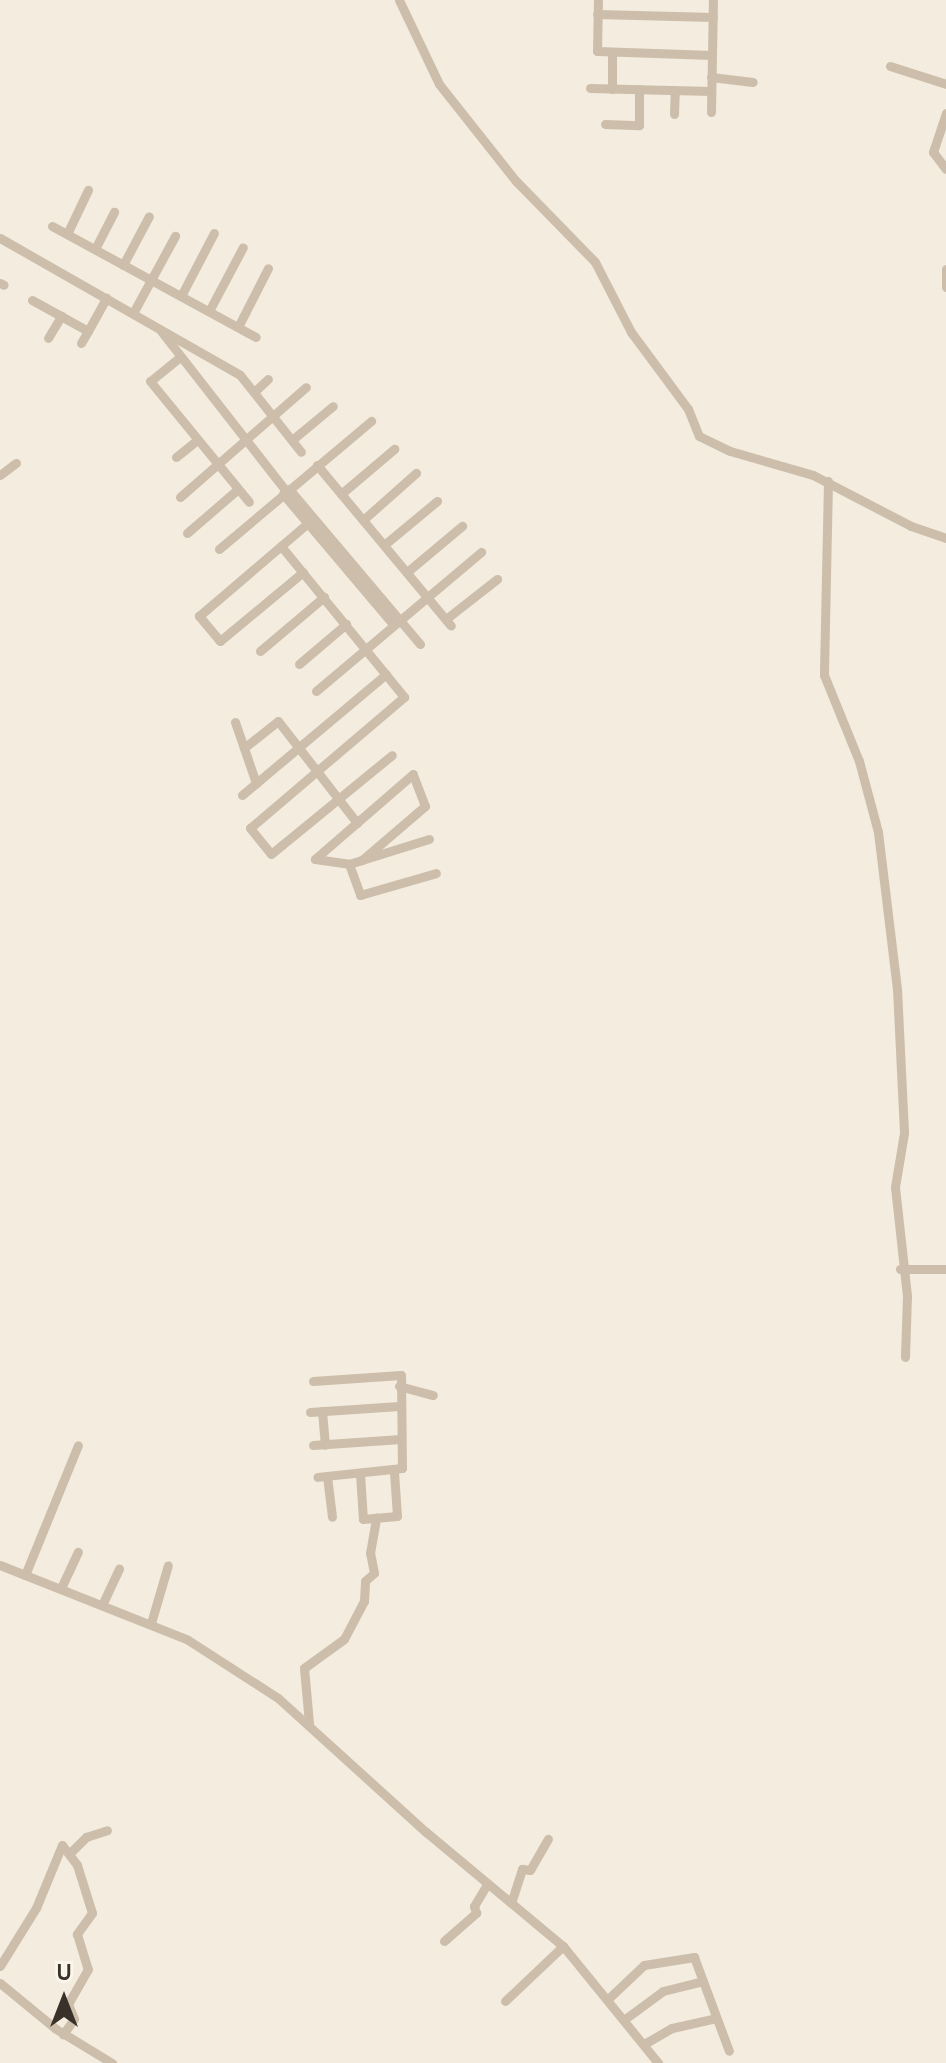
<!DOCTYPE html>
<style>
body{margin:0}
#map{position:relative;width:946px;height:2063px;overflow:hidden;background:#f3ecdf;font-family:Overpass,sans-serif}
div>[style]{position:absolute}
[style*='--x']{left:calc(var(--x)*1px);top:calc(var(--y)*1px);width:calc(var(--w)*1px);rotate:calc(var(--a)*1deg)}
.minor>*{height:9px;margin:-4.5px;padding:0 4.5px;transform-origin:4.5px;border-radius:4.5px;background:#ccbeaa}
span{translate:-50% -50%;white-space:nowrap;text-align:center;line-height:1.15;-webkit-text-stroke:6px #faf6ec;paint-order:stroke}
.north{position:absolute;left:24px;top:1959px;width:80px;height:80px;-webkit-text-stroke:6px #faf6ec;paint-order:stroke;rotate:0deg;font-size:22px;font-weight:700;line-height:32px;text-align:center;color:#39312a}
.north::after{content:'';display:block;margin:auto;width:28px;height:36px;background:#39312a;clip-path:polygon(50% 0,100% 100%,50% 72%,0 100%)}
</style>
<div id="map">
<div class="minor">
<div style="--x:399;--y:0;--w:93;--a:64.5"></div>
<div style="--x:439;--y:84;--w:124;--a:51.6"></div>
<div style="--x:516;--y:181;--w:113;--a:45.7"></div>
<div style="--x:595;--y:262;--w:79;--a:62.8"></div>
<div style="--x:631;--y:332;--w:96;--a:53.5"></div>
<div style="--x:688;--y:409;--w:29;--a:68"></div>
<div style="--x:699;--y:436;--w:34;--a:26"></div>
<div style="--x:730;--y:451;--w:86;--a:16.1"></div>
<div style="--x:813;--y:475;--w:110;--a:27.5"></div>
<div style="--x:911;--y:526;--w:37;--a:19"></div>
<div style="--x:598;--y:0;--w:51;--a:91.1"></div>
<div style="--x:597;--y:51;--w:115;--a:2"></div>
<div style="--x:597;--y:14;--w:116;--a:1.5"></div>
<div style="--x:890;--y:66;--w:59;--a:17.8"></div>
<div style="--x:711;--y:77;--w:42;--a:6.8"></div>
<div style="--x:590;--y:88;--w:121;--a:1.4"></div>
<div style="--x:612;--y:89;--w:37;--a:-90"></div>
<div style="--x:711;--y:112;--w:112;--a:-89"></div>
<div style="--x:946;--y:113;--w:41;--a:108.4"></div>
<div style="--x:933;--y:152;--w:21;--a:53"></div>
<div style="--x:674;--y:114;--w:24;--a:-88"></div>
<div style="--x:605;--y:124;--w:34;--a:2"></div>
<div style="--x:639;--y:125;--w:36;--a:-90"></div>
<div style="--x:52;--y:226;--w:232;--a:28.6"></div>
<div style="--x:67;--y:234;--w:49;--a:-64.5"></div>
<div style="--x:0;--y:238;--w:276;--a:29.7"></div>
<div style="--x:240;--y:375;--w:98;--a:51.6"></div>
<div style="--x:95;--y:249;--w:42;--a:-62.8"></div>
<div style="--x:123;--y:265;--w:55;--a:-62"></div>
<div style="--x:946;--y:269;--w:18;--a:90"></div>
<div style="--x:0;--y:283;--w:4;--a:27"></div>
<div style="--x:181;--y:296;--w:71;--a:-62.4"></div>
<div style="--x:32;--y:300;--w:64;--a:29"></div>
<div style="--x:88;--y:331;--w:38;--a:-61"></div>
<div style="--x:209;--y:311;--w:72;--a:-62"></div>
<div style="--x:133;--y:313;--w:88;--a:-61.4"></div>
<div style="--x:238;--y:327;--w:66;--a:-63"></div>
<div style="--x:161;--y:331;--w:203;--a:52"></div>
<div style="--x:48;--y:338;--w:26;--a:-59"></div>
<div style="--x:81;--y:343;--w:14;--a:-60"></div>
<div style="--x:180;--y:357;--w:38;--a:141"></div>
<div style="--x:150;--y:381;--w:156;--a:50.7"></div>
<div style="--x:254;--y:392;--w:19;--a:-43"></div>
<div style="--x:292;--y:440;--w:53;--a:-39.7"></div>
<div style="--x:176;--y:457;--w:28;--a:-39"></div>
<div style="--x:317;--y:465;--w:209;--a:50.2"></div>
<div style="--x:0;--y:475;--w:20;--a:-37"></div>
<div style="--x:828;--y:481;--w:194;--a:91.2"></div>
<div style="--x:824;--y:675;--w:93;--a:67.9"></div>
<div style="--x:859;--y:761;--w:73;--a:75"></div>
<div style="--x:878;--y:832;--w:158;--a:83.1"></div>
<div style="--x:897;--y:989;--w:144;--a:87.2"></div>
<div style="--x:904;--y:1133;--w:55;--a:99.5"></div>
<div style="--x:895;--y:1187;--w:110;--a:83.7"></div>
<div style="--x:907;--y:1296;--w:61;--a:91.9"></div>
<div style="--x:289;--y:489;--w:203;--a:49.8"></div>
<div style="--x:283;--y:494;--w:170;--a:49.8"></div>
<div style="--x:341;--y:494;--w:70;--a:-40.3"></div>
<div style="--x:180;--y:497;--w:167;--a:-41.1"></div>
<div style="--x:363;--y:520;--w:71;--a:-41.6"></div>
<div style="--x:187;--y:533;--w:67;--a:-40.8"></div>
<div style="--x:384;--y:545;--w:69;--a:-39.7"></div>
<div style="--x:281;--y:546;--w:195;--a:50.8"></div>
<div style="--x:404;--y:697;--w:202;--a:139.6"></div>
<div style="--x:250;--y:828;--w:33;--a:51"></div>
<div style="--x:271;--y:854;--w:156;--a:-39.3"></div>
<div style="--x:219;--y:549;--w:199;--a:-40.1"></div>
<div style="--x:303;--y:572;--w:108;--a:140.3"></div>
<div style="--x:220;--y:641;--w:33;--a:-130"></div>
<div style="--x:199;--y:616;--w:143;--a:-40.5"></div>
<div style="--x:407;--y:572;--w:72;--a:-39.9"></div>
<div style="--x:446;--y:619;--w:65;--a:-38.1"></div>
<div style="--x:260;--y:651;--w:84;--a:-40.2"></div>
<div style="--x:299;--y:664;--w:62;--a:-40.4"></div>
<div style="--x:316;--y:691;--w:216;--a:-40.1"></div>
<div style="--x:235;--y:722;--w:65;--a:71"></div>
<div style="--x:244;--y:748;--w:43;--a:-38.5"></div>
<div style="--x:278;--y:721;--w:129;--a:52.2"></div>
<div style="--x:242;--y:795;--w:188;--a:-40"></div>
<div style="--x:365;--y:859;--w:67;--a:-17.4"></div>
<div style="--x:349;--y:864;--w:14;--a:-17"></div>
<div style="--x:362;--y:860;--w:83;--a:-40.6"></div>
<div style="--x:425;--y:806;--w:34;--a:-111"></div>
<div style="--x:413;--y:774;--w:130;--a:139.1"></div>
<div style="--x:315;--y:859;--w:34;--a:8"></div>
<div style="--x:349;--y:864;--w:33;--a:70"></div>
<div style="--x:360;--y:895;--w:79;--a:-16.1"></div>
<div style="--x:900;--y:1269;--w:46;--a:0"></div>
<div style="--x:313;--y:1381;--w:88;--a:-3.9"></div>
<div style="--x:401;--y:1375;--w:93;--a:89.4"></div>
<div style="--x:402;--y:1468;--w:85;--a:174"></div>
<div style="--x:399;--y:1386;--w:35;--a:15"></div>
<div style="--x:322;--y:1411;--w:34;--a:85"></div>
<div style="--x:310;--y:1412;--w:89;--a:-3.9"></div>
<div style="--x:313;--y:1445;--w:88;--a:-3.9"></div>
<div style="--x:360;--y:1474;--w:45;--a:86.2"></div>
<div style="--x:363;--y:1519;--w:34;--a:-5"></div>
<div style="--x:397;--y:1516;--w:44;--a:-93.9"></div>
<div style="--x:327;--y:1476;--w:41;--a:83"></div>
<div style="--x:0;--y:1565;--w:202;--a:21.7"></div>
<div style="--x:188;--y:1640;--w:107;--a:32.8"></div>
<div style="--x:278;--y:1698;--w:200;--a:42.2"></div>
<div style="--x:426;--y:1832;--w:178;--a:39.8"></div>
<div style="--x:563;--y:1946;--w:151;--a:50.9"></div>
<div style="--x:25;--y:1575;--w:140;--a:-67.8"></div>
<div style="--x:61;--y:1588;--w:40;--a:-65"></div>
<div style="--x:103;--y:1603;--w:38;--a:-65"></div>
<div style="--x:151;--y:1623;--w:60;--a:-73.7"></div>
<div style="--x:309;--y:1723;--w:55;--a:-95.2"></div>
<div style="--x:304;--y:1668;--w:49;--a:-35.9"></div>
<div style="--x:344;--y:1639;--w:43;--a:-62.2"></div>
<div style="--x:364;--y:1601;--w:20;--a:-87"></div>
<div style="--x:365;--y:1581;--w:12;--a:-42"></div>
<div style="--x:374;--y:1573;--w:20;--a:-101"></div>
<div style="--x:370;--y:1553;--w:36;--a:-80"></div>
<div style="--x:70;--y:1853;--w:23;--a:-45"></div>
<div style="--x:86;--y:1837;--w:22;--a:-18"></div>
<div style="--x:511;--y:1903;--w:36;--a:-72"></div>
<div style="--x:522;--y:1869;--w:8;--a:7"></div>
<div style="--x:530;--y:1870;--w:36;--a:-60"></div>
<div style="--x:444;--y:1941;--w:43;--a:-41.2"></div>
<div style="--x:476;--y:1913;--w:7;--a:-106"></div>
<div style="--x:474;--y:1906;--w:26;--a:-59"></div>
<div style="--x:0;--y:1966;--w:68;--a:-58.2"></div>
<div style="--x:36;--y:1908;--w:68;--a:-67.6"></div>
<div style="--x:62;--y:1845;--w:25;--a:53"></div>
<div style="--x:77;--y:1865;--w:50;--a:72.6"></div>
<div style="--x:92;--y:1913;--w:26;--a:126"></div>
<div style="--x:77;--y:1934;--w:37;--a:73"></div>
<div style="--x:88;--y:1969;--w:40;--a:119.7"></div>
<div style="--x:68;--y:2004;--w:16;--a:68"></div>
<div style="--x:74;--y:2019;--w:19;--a:126"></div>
<div style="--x:0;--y:1983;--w:72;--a:39.4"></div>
<div style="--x:56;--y:2029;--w:66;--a:31.3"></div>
<div style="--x:609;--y:1998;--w:48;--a:-43.3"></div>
<div style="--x:644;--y:1965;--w:51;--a:-9.1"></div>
<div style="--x:694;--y:1957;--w:100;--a:69.6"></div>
<div style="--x:505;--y:2001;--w:80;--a:-43.5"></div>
<div style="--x:625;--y:2019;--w:47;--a:-36.4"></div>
<div style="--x:663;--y:1991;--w:41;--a:-14"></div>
<div style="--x:644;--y:2044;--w:32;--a:-30"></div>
<div style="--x:672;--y:2028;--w:45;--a:-12.8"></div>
</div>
<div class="north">U</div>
</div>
